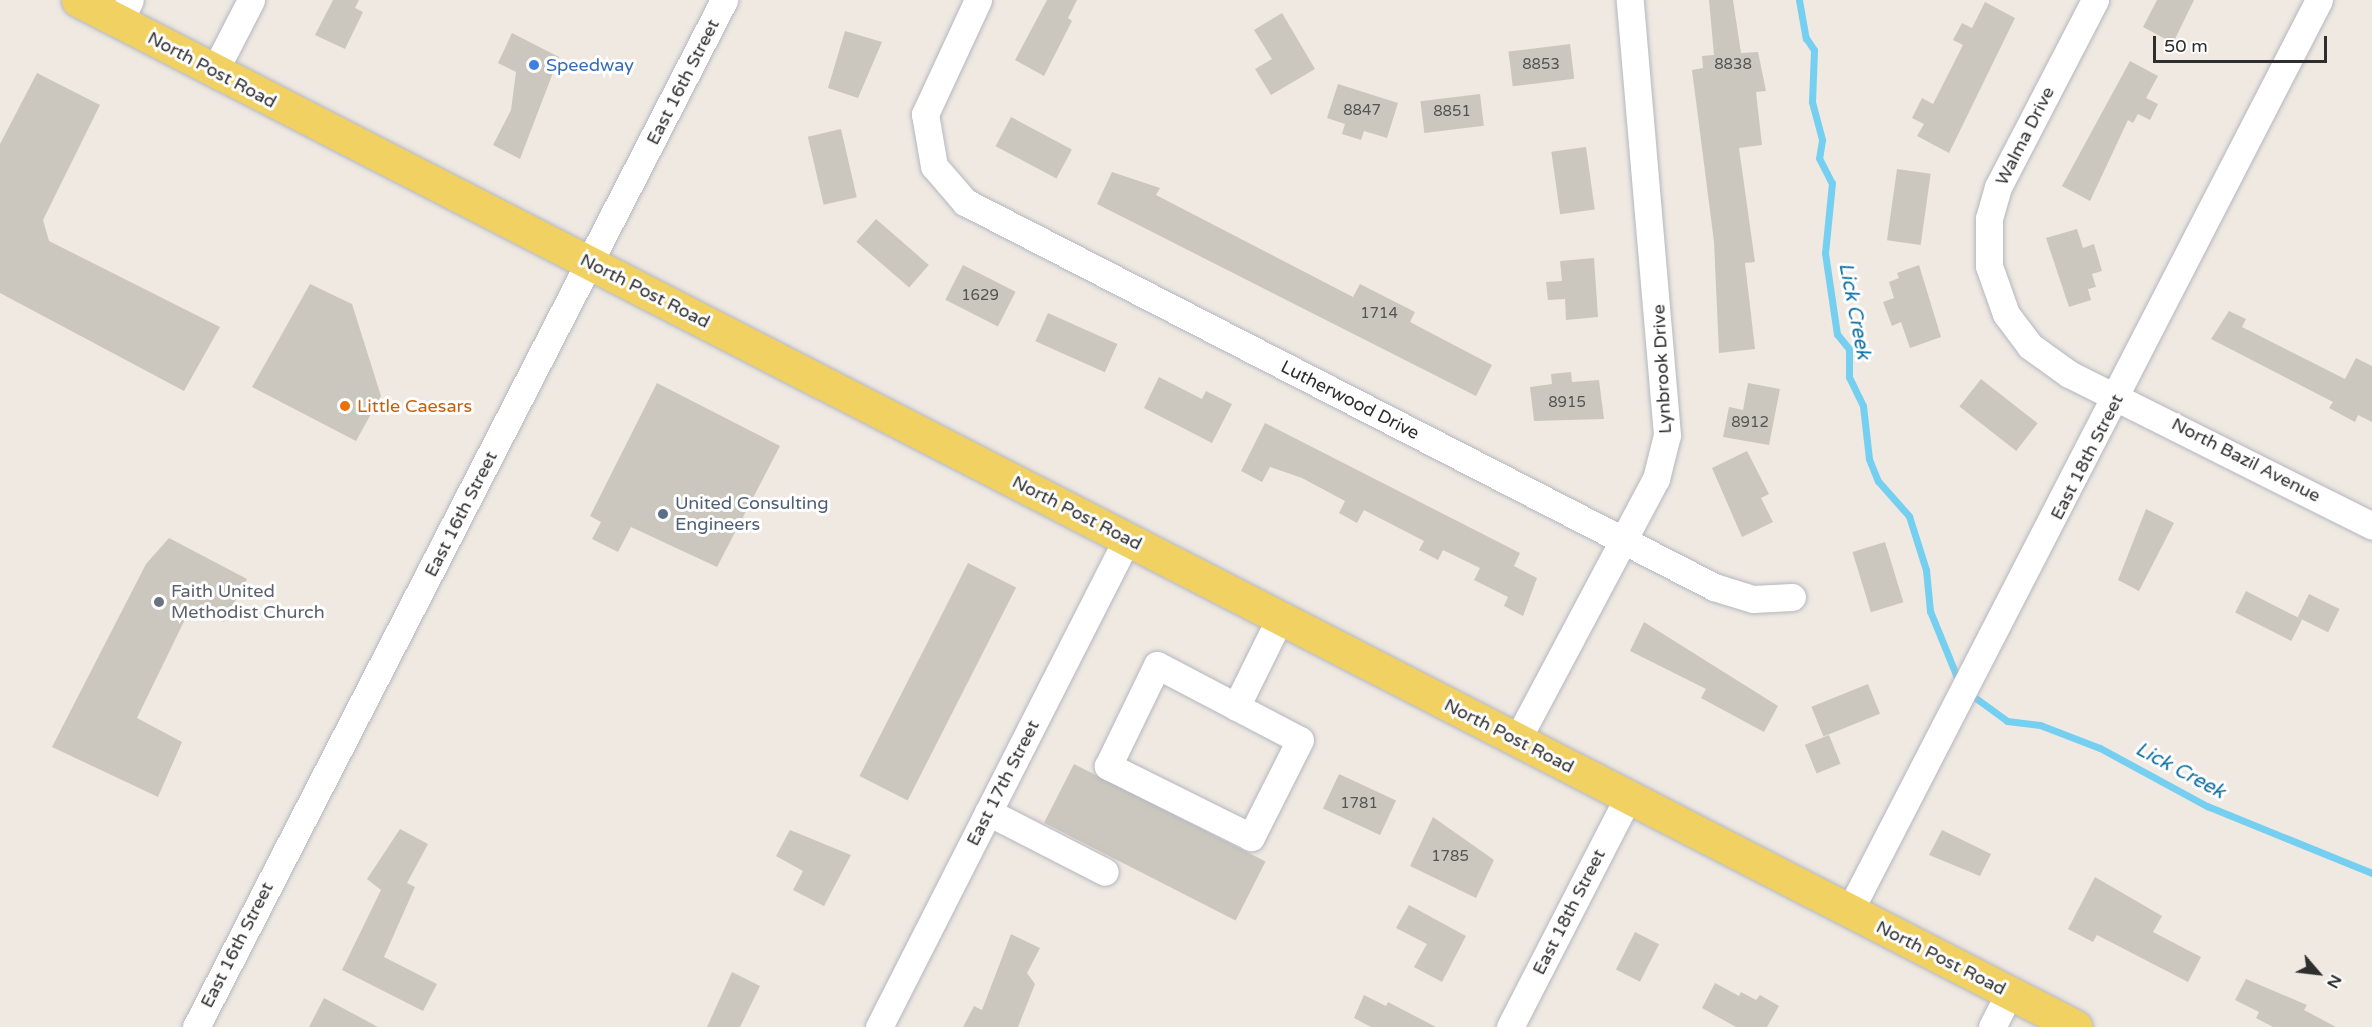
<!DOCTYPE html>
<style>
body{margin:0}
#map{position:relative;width:2372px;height:1027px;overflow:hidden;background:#efe9e1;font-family:"Varela Round",sans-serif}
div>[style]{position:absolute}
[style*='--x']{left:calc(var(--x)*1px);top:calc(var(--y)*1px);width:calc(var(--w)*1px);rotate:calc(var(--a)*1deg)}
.stream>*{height:7px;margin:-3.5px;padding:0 3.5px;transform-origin:3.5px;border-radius:3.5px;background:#75cff0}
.building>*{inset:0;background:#cbc7bf;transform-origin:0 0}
.roads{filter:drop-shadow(0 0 2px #b4b7c1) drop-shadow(0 0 2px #b4b7c1)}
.minor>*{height:27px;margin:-13.5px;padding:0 13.5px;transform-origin:13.5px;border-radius:13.5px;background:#fff}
.major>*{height:33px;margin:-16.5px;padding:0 16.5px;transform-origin:16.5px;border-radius:16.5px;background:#f2d163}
.dots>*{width:16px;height:16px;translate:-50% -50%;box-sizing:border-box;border:3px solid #fff;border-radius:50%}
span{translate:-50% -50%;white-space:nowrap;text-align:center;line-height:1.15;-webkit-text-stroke:6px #fff;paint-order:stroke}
.number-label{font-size:15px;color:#555452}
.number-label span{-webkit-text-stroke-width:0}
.shop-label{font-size:18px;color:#366cbe}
.left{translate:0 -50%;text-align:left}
.street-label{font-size:18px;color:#2e2e2e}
.food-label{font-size:18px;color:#c56008}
.service-label{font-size:18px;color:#4e5e75}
.worship-label{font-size:18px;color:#5b616d}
.water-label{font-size:20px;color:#0d6fa3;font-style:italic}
.north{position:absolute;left:2288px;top:943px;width:60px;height:60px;-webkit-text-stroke:4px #fff;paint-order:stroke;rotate:118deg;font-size:16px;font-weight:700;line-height:24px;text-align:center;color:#2e2e2e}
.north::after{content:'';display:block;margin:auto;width:21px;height:27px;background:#2e2e2e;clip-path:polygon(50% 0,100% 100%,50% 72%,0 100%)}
.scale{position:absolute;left:2153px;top:36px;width:174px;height:27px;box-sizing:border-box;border:3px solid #2e2e2e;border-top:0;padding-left:8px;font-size:18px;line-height:21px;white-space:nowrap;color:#2e2e2e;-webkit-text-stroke:4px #fff;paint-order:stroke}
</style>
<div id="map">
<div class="stream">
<div style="--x:1799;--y:0;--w:39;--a:80"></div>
<div style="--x:1806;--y:38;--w:14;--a:56"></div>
<div style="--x:1814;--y:50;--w:52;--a:92.2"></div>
<div style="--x:1812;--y:102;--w:39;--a:75"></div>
<div style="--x:1822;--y:140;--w:18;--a:99"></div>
<div style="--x:1819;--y:158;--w:28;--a:63"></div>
<div style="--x:1832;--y:183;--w:70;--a:95.7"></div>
<div style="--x:1825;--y:253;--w:82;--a:81.6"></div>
<div style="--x:1837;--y:334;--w:19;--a:51"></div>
<div style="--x:1849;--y:349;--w:28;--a:90"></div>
<div style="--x:1849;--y:377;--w:32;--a:64"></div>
<div style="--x:1863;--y:406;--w:53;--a:83.5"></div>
<div style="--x:1869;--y:459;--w:24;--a:68"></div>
<div style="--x:1878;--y:481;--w:47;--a:48.5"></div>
<div style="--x:1909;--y:516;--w:57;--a:72.5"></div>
<div style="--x:1926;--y:570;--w:41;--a:84.4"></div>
<div style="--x:1930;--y:611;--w:77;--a:67.8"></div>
<div style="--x:1977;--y:699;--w:37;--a:36"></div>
<div style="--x:2007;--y:721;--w:33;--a:7"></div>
<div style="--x:2040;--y:725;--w:64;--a:21"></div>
<div style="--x:2100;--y:748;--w:122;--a:28.5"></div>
<div style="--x:2207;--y:806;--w:178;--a:22.1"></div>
</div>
<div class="building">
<div style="clip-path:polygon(333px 0,359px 0,355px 8px,363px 12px,345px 49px,315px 35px)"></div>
<div style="clip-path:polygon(1047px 0,1077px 0,1068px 18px,1072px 21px,1044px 76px,1015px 60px)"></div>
<div style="clip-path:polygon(1709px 0,1733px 0,1741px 53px,1758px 52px,1766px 91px,1756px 92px,1762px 145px,1739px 148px,1755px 262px,1745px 263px,1755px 349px,1719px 353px,1714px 242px,1692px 70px,1703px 68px,1702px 56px,1714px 55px)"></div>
<div style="clip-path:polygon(2157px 0,2194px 0,2173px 43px,2143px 27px)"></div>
<div style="clip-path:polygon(1985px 2px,2015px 18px,1949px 153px,1917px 136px,1924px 124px,1912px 118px,1922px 98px,1933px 104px,1963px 45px,1953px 40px,1962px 23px,1972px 28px)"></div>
<div style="clip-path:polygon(1282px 13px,1315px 69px,1271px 95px,1255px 69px,1272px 59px,1254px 30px)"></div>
<div style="clip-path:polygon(845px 31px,882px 42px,858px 98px,828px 88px)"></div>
<div style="clip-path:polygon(512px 33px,559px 57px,520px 159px,493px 145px,511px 110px,516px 72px,498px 63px)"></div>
<div style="left:1570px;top:44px;width:35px;height:62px;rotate:83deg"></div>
<div style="clip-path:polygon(2130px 61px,2158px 76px,2146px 98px,2158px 104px,2150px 120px,2138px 114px,2133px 123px,2128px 120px,2090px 201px,2062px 186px)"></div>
<div style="clip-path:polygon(37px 73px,100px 105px,43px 220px,49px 241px,220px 327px,184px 391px,0 293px,0 144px)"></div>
<div style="clip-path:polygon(1338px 84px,1398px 103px,1387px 138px,1364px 131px,1361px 140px,1342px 134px,1345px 124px,1327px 118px)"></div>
<div style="left:1480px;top:94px;width:32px;height:60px;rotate:83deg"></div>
<div style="left:1011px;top:117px;width:69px;height:33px;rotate:28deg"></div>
<div style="left:841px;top:129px;width:70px;height:34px;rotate:77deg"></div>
<div style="left:1586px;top:147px;width:63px;height:35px;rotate:82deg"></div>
<div style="left:1897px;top:169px;width:34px;height:72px;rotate:8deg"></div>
<div style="clip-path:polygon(1112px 172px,1160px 188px,1156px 195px,1353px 297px,1360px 284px,1415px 312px,1410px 322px,1492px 365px,1476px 396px,1097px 204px)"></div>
<div style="left:876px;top:219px;width:70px;height:30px;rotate:41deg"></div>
<div style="clip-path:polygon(2077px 229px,2083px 248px,2094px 244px,2102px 271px,2092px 274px,2096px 287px,2088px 289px,2091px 300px,2069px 307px,2046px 238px)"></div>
<div style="clip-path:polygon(1594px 258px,1598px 317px,1566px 320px,1565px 299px,1548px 300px,1546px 282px,1562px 281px,1560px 261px)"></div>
<div style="left:963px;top:265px;width:59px;height:39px;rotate:27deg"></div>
<div style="clip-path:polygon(1919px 265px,1941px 337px,1910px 348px,1901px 322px,1892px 326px,1883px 302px,1894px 298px,1889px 282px,1899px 278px,1897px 273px)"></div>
<div style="clip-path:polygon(310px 284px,352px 304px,381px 396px,356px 441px,252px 387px)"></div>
<div style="clip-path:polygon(2229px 311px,2246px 319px,2242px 327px,2345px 379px,2356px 358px,2372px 366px,2372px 422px,2358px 415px,2355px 422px,2329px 408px,2333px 402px,2211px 339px)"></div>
<div style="left:1048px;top:313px;width:76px;height:31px;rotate:24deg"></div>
<div style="clip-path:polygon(1571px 372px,1572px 382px,1599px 380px,1604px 419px,1534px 421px,1530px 387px,1552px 384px,1551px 374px)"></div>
<div style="clip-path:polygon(1159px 377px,1202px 399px,1206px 391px,1232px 404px,1212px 443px,1144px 408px)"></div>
<div style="left:1981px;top:379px;width:72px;height:35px;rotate:38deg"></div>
<div style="clip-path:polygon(657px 383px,780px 446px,717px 567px,631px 527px,618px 552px,592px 539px,601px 522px,590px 516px)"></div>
<div style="clip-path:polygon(1748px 383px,1780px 389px,1769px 445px,1723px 437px,1729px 407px,1743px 410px)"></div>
<div style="clip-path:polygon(1265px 423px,1520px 553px,1514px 566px,1537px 578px,1523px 616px,1504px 606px,1508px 597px,1474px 580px,1480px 568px,1443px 550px,1438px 560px,1419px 550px,1424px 541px,1364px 510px,1357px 523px,1339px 513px,1345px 501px,1302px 478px,1270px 467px,1262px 482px,1241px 471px)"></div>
<div style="clip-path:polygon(1747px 451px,1769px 494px,1761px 498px,1773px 522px,1742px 537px,1712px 468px)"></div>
<div style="clip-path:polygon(2146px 509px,2174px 523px,2139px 591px,2118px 580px)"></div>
<div style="clip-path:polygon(169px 538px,247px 579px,224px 622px,192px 605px,137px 718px,182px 742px,158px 797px,52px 747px,146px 564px)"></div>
<div style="left:1885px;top:542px;width:63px;height:34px;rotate:73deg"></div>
<div style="left:968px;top:563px;width:54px;height:239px;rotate:27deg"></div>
<div style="left:2246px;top:591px;width:63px;height:24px;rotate:27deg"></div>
<div style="left:2309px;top:594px;width:34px;height:26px;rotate:26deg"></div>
<div style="clip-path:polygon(1644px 622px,1778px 706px,1764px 732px,1701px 698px,1706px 689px,1630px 651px)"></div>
<div style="left:1868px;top:684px;width:32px;height:61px;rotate:68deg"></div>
<div style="left:1829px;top:735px;width:31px;height:26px;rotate:68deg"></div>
<div style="left:1074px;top:764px;width:215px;height:66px;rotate:27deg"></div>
<div style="left:1339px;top:774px;width:63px;height:38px;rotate:25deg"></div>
<div style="clip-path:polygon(1433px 817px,1494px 860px,1476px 898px,1410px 866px)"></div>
<div style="clip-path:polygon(400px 829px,428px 844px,407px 883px,415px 887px,384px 957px,437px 984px,423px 1011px,342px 970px,381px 890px,367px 879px)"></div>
<div style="clip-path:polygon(790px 830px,851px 855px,824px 906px,793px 890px,803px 871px,776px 856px)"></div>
<div style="clip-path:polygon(1942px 830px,1991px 854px,1980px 876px,1929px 855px)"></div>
<div style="clip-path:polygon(2095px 877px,2162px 916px,2153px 932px,2201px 957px,2188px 982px,2097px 935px,2093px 942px,2068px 929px)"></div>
<div style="clip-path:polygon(1409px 905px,1466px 936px,1442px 982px,1414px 967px,1427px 944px,1396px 928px)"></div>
<div style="left:1635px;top:932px;width:27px;height:42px;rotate:27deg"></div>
<div style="clip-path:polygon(1011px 934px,1040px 948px,1027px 973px,1035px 984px,1018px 1027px,963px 1027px,974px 1006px,982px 1010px)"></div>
<div style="clip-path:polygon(732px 972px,760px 986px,740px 1027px,707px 1027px)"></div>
<div style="clip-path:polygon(2246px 979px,2307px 1005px,2304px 1010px,2336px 1027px,2273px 1027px,2256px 1018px,2259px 1012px,2235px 1000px)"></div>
<div style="clip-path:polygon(1715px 983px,1739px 996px,1741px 992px,1756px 1000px,1760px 995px,1779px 1006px,1767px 1027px,1736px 1027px,1702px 1008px)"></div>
<div style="clip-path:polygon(1364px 995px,1386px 1006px,1388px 1002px,1436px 1027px,1371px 1027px,1354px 1018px)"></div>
<div style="clip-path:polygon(324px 998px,378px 1027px,309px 1027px)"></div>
</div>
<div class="roads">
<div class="minor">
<div style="--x:978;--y:0;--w:126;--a:114.9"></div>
<div style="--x:925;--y:114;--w:53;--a:80.2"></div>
<div style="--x:934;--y:166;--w:48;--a:49.3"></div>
<div style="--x:965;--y:202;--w:842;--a:27.2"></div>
<div style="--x:1714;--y:587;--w:41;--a:17.1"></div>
<div style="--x:1753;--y:599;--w:39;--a:-3"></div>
<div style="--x:2095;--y:0;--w:211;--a:117.4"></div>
<div style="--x:1998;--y:187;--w:32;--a:106"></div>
<div style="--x:1989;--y:218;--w:48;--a:90"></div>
<div style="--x:1989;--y:266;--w:51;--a:70.5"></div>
<div style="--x:2006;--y:314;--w:40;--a:53"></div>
<div style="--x:2030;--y:346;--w:48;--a:35.7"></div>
<div style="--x:2069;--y:374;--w:339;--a:26.6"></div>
<div style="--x:120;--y:21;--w:23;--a:-65"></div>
<div style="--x:214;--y:72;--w:81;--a:-62.8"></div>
<div style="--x:1157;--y:665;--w:161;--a:27.7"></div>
<div style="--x:1300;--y:740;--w:109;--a:116.8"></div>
<div style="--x:1251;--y:837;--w:160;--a:-153.6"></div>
<div style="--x:1108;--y:766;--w:112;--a:-64.1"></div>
<div style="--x:1236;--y:707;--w:99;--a:-63.7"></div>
<div style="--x:1517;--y:740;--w:296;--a:-62"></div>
<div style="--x:1656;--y:479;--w:45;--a:-76"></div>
<div style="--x:1667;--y:435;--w:437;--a:-94.9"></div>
<div style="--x:988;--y:812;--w:131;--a:27.1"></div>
<div style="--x:1849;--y:912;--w:1026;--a:-62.74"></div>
<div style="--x:196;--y:1027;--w:1155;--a:-62.79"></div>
<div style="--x:879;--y:1027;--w:547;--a:-63.06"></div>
<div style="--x:1510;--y:1027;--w:259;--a:-62.8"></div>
<div style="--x:1992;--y:1027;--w:38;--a:-63"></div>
</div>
<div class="major">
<div style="--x:78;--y:0;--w:2246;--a:27.2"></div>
</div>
</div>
<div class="dots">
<div style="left:534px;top:65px;background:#3f7fe0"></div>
<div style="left:345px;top:406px;background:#e8710a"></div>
<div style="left:663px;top:514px;background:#5c6f8a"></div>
<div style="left:159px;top:602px;background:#6b7280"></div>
</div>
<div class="number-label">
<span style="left:1541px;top:65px">8853</span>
<span style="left:1733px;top:65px">8838</span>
<span style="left:1362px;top:111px">8847</span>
<span style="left:1452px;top:112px">8851</span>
<span style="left:980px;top:296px">1629</span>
<span style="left:1379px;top:314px">1714</span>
<span style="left:1567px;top:403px">8915</span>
<span style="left:1750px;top:423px">8912</span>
<span style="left:1359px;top:804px">1781</span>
<span style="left:1450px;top:857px">1785</span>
</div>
<div class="shop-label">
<span class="left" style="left:546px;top:65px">Speedway</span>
</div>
<div class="street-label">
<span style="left:212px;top:70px;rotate:28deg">North Post Road</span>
<span style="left:683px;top:82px;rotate:-63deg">East 16th Street</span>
<span style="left:2025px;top:136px;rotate:-63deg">Walma Drive</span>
<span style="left:645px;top:291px;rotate:27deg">North Post Road</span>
<span style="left:1662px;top:369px;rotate:-93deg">Lynbrook Drive</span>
<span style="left:1350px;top:400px;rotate:27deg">Lutherwood Drive</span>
<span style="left:2087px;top:457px;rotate:-63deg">East 18th Street</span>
<span style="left:2246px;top:460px;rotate:27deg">North Bazil Avenue</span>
<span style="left:1077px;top:513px;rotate:27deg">North Post Road</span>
<span style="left:461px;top:514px;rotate:-63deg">East 16th Street</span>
<span style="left:1509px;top:736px;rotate:27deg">North Post Road</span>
<span style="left:1003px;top:783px;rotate:-63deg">East 17th Street</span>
<span style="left:1569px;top:912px;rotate:-63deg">East 18th Street</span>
<span style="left:237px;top:945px;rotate:-63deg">East 16th Street</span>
<span style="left:1941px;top:958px;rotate:27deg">North Post Road</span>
</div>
<div class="food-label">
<span class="left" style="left:357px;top:406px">Little Caesars</span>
</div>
<div class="service-label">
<span class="left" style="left:675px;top:514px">United Consulting<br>Engineers</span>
</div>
<div class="worship-label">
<span class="left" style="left:171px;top:602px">Faith United<br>Methodist Church</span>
</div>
<div class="water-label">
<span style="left:1854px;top:311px;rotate:79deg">Lick Creek</span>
<span style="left:2180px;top:771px;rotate:28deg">Lick Creek</span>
</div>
<div class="north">N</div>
<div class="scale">50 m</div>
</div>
